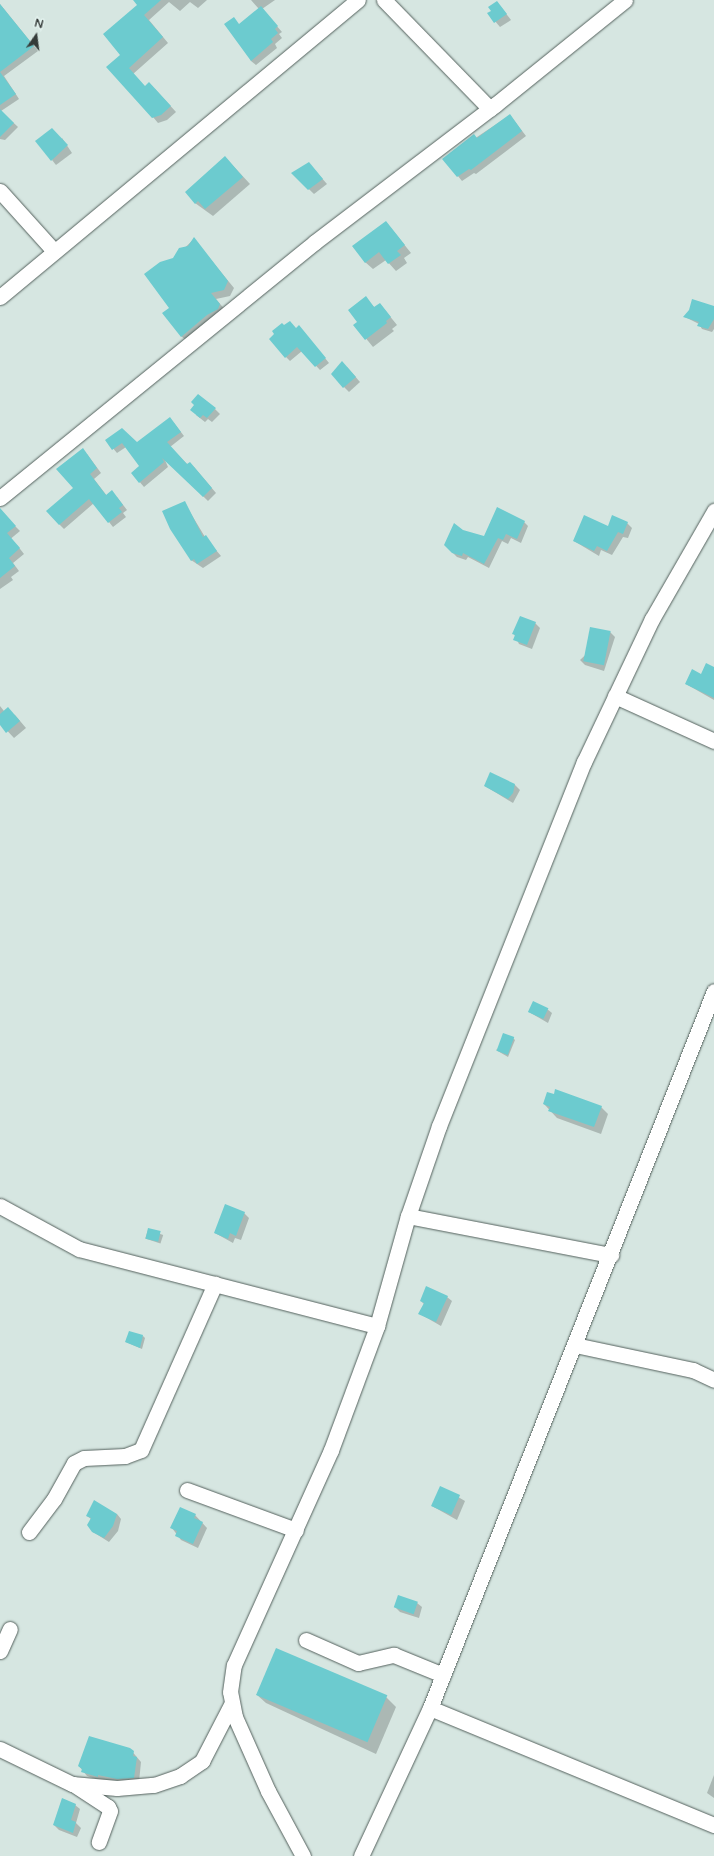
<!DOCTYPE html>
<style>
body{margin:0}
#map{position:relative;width:714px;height:1856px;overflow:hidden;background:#d6e6e1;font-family:"Varela Round",sans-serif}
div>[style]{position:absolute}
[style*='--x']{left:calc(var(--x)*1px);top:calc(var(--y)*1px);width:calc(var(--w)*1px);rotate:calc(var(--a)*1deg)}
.shadow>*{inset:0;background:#0003;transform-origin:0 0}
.building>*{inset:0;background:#6ccbcf;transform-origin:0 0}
.roads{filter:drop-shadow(0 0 1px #54615d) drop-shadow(0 0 1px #54615d)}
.minor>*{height:15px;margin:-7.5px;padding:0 7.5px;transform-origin:7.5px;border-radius:7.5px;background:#fff}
span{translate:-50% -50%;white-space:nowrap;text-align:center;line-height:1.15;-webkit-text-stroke:3.5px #e4f3ef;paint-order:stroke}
.north{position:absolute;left:16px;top:16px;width:40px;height:40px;-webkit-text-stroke:3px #e4f3ef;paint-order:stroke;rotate:14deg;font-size:11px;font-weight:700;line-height:16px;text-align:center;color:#353b39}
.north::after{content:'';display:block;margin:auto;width:14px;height:18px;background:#353b39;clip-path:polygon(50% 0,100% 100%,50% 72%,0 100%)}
</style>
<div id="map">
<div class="shadow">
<div style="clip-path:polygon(143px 0,207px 0,198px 8px,190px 2px,180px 11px,169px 2px,149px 20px,168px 43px,133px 74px,145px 87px,155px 89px,176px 112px,167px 120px,158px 123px,153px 117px,122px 55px)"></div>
<div style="clip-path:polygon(251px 0,275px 0,262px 9px,282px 32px,279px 34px,282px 38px,275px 44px,277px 48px,256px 65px,251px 61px,239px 25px,259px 9px)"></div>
<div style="clip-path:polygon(0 4px,38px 51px,4px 76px,19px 99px,1px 111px,18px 127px,5px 140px,0 139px)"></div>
<div style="clip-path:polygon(501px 7px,511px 20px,500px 27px,489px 14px)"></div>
<div style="clip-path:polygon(510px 115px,526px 136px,476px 174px,474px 173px,462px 181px,444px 159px)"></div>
<div style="clip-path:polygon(62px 138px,72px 153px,56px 165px,52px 160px)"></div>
<div style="clip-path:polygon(225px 157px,250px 184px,213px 216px,195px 203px)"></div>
<div style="clip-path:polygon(313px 168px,327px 184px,314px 194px,293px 174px)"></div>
<div style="clip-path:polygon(386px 222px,411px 253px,404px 258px,407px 263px,396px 271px,386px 260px,373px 269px,365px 262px)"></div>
<div style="clip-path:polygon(194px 239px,234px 288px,230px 296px,216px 299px,226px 311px,188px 342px,181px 336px,170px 308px,173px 259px)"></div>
<div style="clip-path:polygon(366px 298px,375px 308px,380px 304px,397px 325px,392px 329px,394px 331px,373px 347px,355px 325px,358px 322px)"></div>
<div style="clip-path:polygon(714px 307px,714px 329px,712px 332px,702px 329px,699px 324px,685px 317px)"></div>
<div style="clip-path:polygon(284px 327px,303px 331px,329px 363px,320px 370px,302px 351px,290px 361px,286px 357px)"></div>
<div style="clip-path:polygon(347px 367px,360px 382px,349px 392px,344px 387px)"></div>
<div style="clip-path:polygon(215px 409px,220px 414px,212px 422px,208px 419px,205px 422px,196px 415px)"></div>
<div style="clip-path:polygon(174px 423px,184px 436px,170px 447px,188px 465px,194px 467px,216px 493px,208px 501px,164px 458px,168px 467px,144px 487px,132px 473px,141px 466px,126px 447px,117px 453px,107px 441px,137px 443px)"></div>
<div style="clip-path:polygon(87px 454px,101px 473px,94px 479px,107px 496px,117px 497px,127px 510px,123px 513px,126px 517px,113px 527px,94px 503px,64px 529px,59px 524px)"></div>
<div style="clip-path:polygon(184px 502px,205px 537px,221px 556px,203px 568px,191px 560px)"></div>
<div style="clip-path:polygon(0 521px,10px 521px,20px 531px,8px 541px,0 533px)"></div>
<div style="clip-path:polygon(524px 522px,528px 526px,521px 543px,511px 538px,508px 544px,502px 541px,489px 568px,468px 557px,466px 560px,457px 557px,445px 545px,463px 531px,485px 537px)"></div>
<div style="clip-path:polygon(627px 523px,632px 528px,628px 538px,623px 537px,612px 555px,601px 550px,599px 556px,574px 541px,608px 527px)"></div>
<div style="clip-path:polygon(17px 545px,24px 554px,13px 563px,19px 571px,11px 577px,13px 580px,0 589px,0 551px)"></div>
<div style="clip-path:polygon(535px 623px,540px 628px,532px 649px,519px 644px,514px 634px)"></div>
<div style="clip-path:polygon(610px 632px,615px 637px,604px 671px,585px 665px,580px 660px)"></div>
<div style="clip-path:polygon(714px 668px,714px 700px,686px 684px,701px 675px)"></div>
<div style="clip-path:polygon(0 706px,4px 711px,15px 715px,26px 728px,14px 738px,0 723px)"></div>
<div style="clip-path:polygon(515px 785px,520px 790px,513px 803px,485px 786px)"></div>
<div style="clip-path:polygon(547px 1009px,552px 1013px,548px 1023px,529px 1012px)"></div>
<div style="clip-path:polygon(513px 1038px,515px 1040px,508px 1057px,496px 1050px)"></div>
<div style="clip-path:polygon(554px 1096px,601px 1107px,608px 1114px,601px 1134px,557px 1118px,544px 1104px)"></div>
<div style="clip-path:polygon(244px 1213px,249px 1218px,241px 1240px,235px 1238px,233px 1243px,215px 1233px)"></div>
<div style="left:148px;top:1230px;width:16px;height:9px;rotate:18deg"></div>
<div style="clip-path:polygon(447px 1297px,452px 1301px,441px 1326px,420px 1314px,424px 1304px,421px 1301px)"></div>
<div style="clip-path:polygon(143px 1336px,145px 1338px,142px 1349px,126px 1342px)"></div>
<div style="clip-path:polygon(441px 1487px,465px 1501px,457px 1520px,432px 1506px)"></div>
<div style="clip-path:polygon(117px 1514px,121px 1519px,118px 1531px,109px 1542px,93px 1532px,91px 1519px,87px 1516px)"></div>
<div style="clip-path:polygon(195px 1515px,207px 1528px,198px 1548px,181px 1540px,172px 1528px)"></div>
<div style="clip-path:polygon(417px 1603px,422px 1607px,419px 1618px,400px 1612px,395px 1607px)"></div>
<div style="clip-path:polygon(256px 1694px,386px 1697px,396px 1707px,376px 1754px,266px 1703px)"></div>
<div style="clip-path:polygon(130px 1749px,141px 1762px,139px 1782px,102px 1781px,87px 1776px,79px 1766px)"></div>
<div style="clip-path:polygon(714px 1775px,714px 1798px,707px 1793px)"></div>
<div style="clip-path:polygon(75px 1805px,80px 1809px,76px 1823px,81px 1828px,77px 1837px,59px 1830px,54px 1825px)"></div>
</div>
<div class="building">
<div style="clip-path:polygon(133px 0,161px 0,144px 15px,163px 37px,129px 68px,145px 86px,149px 82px,171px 106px,161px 115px,152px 118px,106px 67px,120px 55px,103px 34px,137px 5px)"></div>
<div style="clip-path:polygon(497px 1px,507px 14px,494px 23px,487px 13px,491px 11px,488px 7px)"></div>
<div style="clip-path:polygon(0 4px,34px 46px,0 72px,16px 94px,0 105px)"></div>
<div style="clip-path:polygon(261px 6px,278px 26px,275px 29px,278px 33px,271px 39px,273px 42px,251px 61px,224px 24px,234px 17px,239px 24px)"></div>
<div style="clip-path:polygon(0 109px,14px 123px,0 137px)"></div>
<div style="clip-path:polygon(510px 114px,522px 131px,471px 170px,469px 169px,457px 177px,442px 159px,474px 134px,477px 138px)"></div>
<div style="clip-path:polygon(52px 128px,68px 145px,51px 161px,35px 141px)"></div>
<div style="clip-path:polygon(225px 156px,243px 177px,205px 209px,198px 201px,195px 204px,185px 192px)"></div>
<div style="clip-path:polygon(309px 162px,323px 179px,308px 190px,291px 173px)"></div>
<div style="clip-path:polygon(386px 221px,405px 245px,397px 251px,401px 255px,388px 264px,379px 252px,365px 263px,352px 246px)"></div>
<div style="clip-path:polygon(194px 237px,228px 281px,224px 290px,211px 293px,220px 304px,218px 309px,207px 315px,181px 337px,162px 313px,169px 308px,144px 274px,160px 262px,173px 258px,179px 248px,188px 246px)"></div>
<div style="clip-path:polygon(366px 296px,374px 307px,380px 303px,391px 317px,386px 321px,387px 323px,365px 340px,353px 325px,357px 322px,348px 310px)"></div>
<div style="clip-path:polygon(692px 299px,714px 306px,714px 319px,708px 329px,697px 326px,699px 322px,683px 317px,689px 310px)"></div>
<div style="clip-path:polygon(290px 321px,296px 328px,299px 325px,326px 358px,315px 367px,297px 347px,285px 358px,269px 339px,274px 334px,272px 331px,282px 323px,284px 325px)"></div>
<div style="clip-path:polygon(342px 361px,356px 377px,343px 388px,331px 374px)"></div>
<div style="clip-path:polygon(198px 394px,216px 408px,207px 418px,203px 415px,200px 418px,190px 410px,194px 405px,191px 402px)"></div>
<div style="clip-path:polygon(170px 417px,181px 432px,167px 442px,187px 464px,190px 462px,212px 488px,203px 497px,162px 458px,164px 462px,139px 483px,131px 473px,139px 466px,122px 443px,112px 450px,105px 440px,122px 428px,137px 442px)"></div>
<div style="clip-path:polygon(83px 448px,97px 468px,90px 474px,106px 495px,112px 490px,123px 505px,119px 508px,122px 512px,108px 523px,89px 499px,59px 525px,46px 511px,73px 488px,56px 469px)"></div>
<div style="clip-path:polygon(185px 501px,203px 537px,206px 535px,217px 551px,197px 564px,194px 559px,191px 561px,170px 529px,162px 511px)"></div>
<div style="clip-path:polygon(497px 507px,525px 521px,517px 539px,506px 534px,503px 540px,498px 538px,484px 564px,463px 553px,462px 556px,452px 553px,444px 545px,454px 523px,463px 530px,484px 536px)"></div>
<div style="clip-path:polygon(0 508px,16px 526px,7px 533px,20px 548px,9px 558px,15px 566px,0 578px)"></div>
<div style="clip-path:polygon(584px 515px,608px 526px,612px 515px,628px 522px,623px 534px,618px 532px,607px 551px,597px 546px,594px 551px,573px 541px)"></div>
<div style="clip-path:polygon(520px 616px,536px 622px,527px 645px,513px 640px,515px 635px,512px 634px)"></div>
<div style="left:590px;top:627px;width:21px;height:35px;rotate:11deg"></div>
<div style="clip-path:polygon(706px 663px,714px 667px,714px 698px,685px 684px,692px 669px,701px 674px)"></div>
<div style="clip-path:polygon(8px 707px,20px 721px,6px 733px,0 725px,0 714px)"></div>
<div style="clip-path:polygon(490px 772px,515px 784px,513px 793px,508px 799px,484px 786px)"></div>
<div style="left:533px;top:1001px;width:17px;height:12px;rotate:25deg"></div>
<div style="left:503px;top:1033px;width:12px;height:19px;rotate:20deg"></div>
<div style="clip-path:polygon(555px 1089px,602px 1106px,594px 1127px,548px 1111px,550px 1107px,543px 1104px,547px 1092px,554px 1094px)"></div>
<div style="clip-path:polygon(225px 1204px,245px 1212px,236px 1236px,230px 1233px,228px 1239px,214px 1233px)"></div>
<div style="left:148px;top:1228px;width:13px;height:11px;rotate:13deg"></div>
<div style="clip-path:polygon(426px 1286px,448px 1296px,436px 1322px,418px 1314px,424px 1303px,420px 1301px)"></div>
<div style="clip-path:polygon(129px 1331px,143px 1335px,140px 1348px,125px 1342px)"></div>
<div style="left:440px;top:1486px;width:22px;height:22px;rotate:24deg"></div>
<div style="clip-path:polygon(94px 1500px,117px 1514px,113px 1526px,104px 1538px,92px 1532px,87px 1525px,91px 1518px,86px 1516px)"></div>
<div style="clip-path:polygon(180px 1507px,196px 1514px,194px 1518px,203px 1522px,193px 1544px,175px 1536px,177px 1531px,170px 1528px)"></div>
<div style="left:398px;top:1595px;width:21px;height:13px;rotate:19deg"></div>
<div style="left:276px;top:1648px;width:121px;height:51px;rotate:23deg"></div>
<div style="clip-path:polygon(89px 1736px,130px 1748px,134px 1751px,133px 1756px,137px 1757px,134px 1778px,117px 1779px,98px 1775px,98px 1777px,81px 1772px,82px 1769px,78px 1766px)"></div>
<div style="clip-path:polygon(62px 1798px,76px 1804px,71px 1820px,76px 1822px,73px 1833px,53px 1825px)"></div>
</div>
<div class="roads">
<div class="minor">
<div style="--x:384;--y:0;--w:152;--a:45.8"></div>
<div style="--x:0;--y:191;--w:81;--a:48"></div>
<div style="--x:0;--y:297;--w:465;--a:-39.7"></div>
<div style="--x:0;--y:498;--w:406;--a:-39.1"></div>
<div style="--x:315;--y:242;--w:226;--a:-37.3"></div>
<div style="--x:495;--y:105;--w:167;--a:-38.9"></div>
<div style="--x:615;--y:696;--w:109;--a:24.4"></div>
<div style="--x:0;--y:1206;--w:90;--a:28.6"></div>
<div style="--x:79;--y:1249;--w:308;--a:14.5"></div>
<div style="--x:377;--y:1326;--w:114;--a:-74.3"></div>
<div style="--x:408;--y:1216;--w:95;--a:-71"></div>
<div style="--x:439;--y:1126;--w:392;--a:-68.3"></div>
<div style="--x:584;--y:762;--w:158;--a:-64.6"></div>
<div style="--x:652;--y:619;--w:125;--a:-60.1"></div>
<div style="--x:408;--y:1216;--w:207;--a:10.9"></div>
<div style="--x:575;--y:1345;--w:121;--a:12"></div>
<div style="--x:693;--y:1370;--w:23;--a:25"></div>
<div style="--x:187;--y:1490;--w:116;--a:20.2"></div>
<div style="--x:29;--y:1532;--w:41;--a:-52.9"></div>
<div style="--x:54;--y:1499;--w:41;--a:-60.9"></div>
<div style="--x:74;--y:1463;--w:11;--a:-27"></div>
<div style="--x:84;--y:1458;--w:41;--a:-2.8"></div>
<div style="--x:125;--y:1456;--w:17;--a:-21"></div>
<div style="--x:141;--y:1450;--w:182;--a:-66"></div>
<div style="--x:306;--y:1640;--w:57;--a:23.9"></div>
<div style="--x:358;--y:1663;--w:37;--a:-13"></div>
<div style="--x:394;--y:1655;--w:53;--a:22.2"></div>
<div style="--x:0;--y:1651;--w:24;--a:-66"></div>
<div style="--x:430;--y:1708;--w:307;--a:22.4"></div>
<div style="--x:0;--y:1749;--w:80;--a:25.9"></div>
<div style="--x:72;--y:1784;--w:45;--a:5.1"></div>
<div style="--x:117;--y:1788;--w:37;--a:-5"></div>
<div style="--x:154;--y:1785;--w:28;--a:-19"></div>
<div style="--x:180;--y:1776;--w:27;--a:-34"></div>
<div style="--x:202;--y:1761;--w:65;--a:-62.7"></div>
<div style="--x:73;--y:1784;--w:42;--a:33.3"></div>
<div style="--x:108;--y:1807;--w:4;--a:63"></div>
<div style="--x:110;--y:1811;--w:33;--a:110"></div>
<div style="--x:303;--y:1856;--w:74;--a:-118.3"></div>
<div style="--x:268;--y:1791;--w:81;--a:-114"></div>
<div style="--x:235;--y:1717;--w:25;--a:-101"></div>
<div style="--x:230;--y:1692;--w:27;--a:-82"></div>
<div style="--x:234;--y:1665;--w:236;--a:-65.7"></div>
<div style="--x:331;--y:1450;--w:132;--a:-69.6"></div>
<div style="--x:361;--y:1856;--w:163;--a:-65"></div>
<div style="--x:430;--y:1708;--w:771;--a:-68.39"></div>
</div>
</div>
<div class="north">N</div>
</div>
